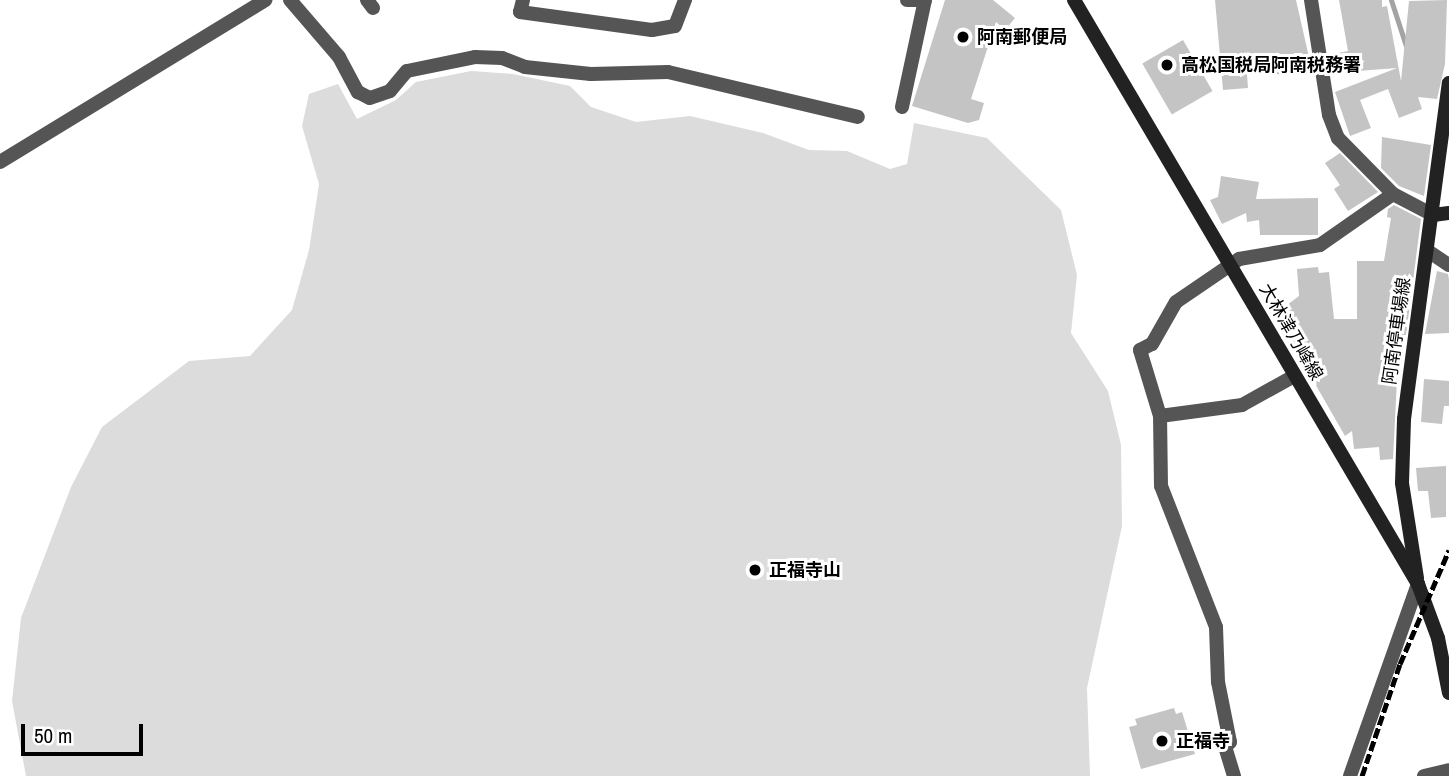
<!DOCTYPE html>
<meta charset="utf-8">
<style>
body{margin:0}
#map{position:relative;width:1449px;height:776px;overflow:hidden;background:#fff;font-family:"Archivo Narrow","Noto Sans JP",sans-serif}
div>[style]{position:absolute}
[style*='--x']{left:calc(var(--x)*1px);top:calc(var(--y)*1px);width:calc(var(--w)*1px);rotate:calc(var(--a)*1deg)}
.green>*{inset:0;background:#dcdcdc}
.stream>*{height:5px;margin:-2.5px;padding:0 2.5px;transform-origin:2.5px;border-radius:2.5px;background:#a3a3a3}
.building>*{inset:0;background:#c4c4c4;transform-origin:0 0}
.street>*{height:14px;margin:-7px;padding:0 7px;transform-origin:7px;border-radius:7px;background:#555}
.secondary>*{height:14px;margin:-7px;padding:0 7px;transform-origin:7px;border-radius:7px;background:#222}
.rail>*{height:5px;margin-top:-2.5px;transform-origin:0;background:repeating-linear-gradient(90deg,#000 0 10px,transparent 0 13.5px)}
.dots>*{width:19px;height:19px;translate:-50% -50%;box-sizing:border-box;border:4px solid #fff;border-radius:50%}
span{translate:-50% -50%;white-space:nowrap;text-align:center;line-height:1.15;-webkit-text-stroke:6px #fff;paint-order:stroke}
.poi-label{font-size:18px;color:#000;font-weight:700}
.left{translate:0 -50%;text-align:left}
.street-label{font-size:18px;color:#000}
.scale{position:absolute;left:21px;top:724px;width:122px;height:32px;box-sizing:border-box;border:4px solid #000;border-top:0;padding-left:9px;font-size:21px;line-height:24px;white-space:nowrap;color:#000;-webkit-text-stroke:5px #fff;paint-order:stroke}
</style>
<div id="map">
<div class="green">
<div style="clip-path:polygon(471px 71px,513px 74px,570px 86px,591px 107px,636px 122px,690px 116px,763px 133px,809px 150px,847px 151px,890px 169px,907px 164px,914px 123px,987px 138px,1061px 210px,1077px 275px,1071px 333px,1108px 391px,1121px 445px,1122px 526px,1087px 688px,1090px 776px,26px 776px,12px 701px,21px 618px,71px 487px,102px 427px,189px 361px,250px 356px,292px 310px,309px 250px,319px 184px,302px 126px,309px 94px,338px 84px,357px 119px,396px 100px,416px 82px)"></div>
</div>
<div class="stream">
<div style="--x:1391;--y:0;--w:52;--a:71.9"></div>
</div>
<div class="building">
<div style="clip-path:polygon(945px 0,993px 0,1015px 18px,1005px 30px,996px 22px,971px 99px,984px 103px,979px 120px,968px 123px,912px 106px)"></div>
<div style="clip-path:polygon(1215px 0,1296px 0,1313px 75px,1247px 74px,1248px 88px,1223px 90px)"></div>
<div style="clip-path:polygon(1339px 0,1382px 0,1382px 7px,1387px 6px,1401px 81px,1409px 1px,1447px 0,1445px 64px,1437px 99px,1418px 97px,1422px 109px,1399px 118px,1388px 89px,1360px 100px,1371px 128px,1350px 136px,1335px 92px,1397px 68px,1332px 73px,1329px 55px,1348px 51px)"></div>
<div style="left:1183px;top:40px;width:59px;height:47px;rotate:60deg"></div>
<div style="clip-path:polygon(1382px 137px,1431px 145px,1424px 196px,1399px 186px,1381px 168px)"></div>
<div style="clip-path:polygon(1340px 153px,1378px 192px,1348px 211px,1334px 189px,1340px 185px,1325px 163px)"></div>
<div style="clip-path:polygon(1221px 176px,1259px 182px,1256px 199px,1318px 198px,1318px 235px,1260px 235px,1259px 220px,1247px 222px,1246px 213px,1222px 224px,1210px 200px,1218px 197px)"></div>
<div style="clip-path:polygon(1394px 205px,1421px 219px,1406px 335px,1401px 335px,1402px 360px,1398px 360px,1393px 459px,1380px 460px,1379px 447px,1354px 449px,1352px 431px,1345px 436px,1275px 314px,1299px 296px,1297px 269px,1318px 267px,1319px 273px,1329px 272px,1334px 319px,1357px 319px,1357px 261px,1384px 261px,1391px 218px,1387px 217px,1388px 209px)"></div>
<div style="clip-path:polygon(1437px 271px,1448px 274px,1449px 280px,1449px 333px,1425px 334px)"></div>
<div style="clip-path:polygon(1424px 379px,1449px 381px,1449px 406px,1444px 406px,1442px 424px,1421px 422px)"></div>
<div style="clip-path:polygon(1446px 466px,1446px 517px,1431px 518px,1428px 491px,1418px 491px,1416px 468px)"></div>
<div style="clip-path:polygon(1174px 708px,1176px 714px,1182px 712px,1195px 754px,1141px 769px,1129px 727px,1137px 725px,1135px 719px)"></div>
</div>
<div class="street">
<div style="--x:290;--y:0;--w:75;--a:49.3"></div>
<div style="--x:339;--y:57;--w:40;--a:62"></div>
<div style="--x:358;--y:92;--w:13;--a:27"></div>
<div style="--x:370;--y:98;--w:21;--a:-19"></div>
<div style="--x:390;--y:91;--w:26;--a:-50"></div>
<div style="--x:407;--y:71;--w:69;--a:-11.6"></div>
<div style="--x:475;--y:57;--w:27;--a:2"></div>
<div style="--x:502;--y:58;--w:25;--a:21"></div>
<div style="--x:525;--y:67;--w:66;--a:6.1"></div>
<div style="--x:591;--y:74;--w:77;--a:-1.5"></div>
<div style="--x:668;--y:72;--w:195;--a:13.3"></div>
<div style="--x:367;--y:0;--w:10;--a:53"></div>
<div style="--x:523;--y:0;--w:12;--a:104"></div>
<div style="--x:520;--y:12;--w:133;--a:7.8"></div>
<div style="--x:652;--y:30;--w:23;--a:-10"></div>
<div style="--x:675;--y:26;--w:28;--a:-69"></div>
<div style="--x:1311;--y:0;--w:116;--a:81.1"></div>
<div style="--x:1329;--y:115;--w:25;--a:69"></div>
<div style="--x:1338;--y:138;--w:78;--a:45.5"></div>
<div style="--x:902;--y:107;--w:109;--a:-77.9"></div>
<div style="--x:925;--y:0;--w:18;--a:180"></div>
<div style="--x:0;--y:162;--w:311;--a:-31.4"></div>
<div style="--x:1428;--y:251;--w:25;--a:34"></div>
<div style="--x:1160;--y:416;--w:83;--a:-7.6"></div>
<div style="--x:1242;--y:405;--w:60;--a:-29.1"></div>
<div style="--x:1234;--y:776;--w:30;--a:-107"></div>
<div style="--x:1225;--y:747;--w:7;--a:-45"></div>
<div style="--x:1230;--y:742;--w:61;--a:-101.3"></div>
<div style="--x:1218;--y:682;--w:55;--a:-92.1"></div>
<div style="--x:1216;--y:627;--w:151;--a:-111.3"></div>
<div style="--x:1161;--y:486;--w:70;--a:-90.8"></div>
<div style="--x:1160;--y:416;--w:69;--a:-106.9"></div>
<div style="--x:1140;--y:350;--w:13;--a:-27"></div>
<div style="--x:1152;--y:344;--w:48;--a:-60.3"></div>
<div style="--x:1176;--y:302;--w:76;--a:-34.3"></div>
<div style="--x:1239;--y:259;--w:82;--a:-9.8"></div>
<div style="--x:1320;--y:245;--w:89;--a:-34.9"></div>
<div style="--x:1393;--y:194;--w:45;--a:27.7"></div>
<div style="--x:1350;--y:776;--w:204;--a:-70.5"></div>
<div style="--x:1424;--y:776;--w:26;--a:-13"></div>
</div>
<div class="secondary">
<div style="--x:1074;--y:0;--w:678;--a:59.5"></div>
<div style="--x:1418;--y:584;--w:58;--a:69.7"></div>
<div style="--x:1438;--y:638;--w:56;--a:78.7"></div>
<div style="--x:1433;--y:215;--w:16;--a:-7"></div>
<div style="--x:1417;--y:578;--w:96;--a:-99"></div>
<div style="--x:1402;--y:483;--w:64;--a:-88.2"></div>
<div style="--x:1404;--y:419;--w:339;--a:-82.4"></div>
</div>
<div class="rail">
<div style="--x:1362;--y:776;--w:118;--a:-71.3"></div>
<div style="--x:1400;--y:664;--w:124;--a:-66.7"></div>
</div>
<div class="dots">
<div style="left:963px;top:37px;background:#000"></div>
<div style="left:1167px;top:65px;background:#000"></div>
<div style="left:755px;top:570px;background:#000"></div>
<div style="left:1162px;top:741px;background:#000"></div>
</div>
<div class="poi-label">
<span class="left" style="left:977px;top:37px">阿南郵便局</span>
<span class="left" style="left:1181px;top:65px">高松国税局阿南税務署</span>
<span class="left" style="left:769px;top:570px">正福寺山</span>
<span class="left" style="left:1176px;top:741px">正福寺</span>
</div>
<div class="street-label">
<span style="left:1397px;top:331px;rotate:-82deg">阿南停車場線</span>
<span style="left:1291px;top:332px;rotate:60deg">大林津乃峰線</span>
</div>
<div class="scale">50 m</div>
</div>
